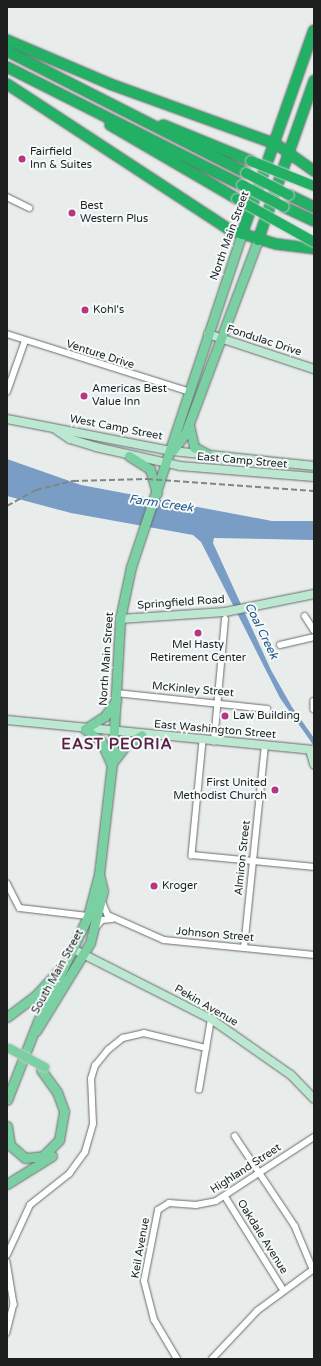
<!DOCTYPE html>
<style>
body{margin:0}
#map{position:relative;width:321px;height:1366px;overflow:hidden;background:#e8edec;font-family:"Varela Round",sans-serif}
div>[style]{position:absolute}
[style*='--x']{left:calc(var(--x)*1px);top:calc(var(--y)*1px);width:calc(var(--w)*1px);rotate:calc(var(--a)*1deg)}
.water>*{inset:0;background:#799dc4}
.roads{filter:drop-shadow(0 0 1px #686c6c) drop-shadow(0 0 1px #686c6c)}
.street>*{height:5.5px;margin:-2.75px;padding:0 2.75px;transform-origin:2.75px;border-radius:2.75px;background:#fff}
.secondary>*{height:8px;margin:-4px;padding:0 4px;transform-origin:4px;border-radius:4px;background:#bce7d0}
.primary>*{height:9px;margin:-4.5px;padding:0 4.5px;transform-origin:4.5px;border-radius:4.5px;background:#7ad0a2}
.highway>*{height:10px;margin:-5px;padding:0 5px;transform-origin:5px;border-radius:5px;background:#21b064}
.rail>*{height:1.5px;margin-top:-0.75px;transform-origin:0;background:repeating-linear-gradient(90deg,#818584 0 6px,transparent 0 9px)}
.bridges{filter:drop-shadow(0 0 1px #c9c9c9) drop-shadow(0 0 1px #c9c9c9)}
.primary-bridge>*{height:9px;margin:-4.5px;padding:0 4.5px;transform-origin:4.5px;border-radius:4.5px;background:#7ad0a2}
.highway-bridge>*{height:10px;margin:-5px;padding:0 5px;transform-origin:5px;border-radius:5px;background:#21b064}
.dots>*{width:11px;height:11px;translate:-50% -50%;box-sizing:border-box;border:2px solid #f5fafa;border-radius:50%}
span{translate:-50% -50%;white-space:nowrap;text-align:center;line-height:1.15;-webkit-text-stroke:4px #f5fafa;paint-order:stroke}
.poi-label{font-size:11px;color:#1d1f1f}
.left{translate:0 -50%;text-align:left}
.right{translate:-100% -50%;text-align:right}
.street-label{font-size:11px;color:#1d1f1f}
.water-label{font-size:12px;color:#215487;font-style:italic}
.district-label{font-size:15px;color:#5c1e41;font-weight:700;letter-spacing:1px}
.frame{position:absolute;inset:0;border:8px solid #1d1f1f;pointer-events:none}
</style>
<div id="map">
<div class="water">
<div style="clip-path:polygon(7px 459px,81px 485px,272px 521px,314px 521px,314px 540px,214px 538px,213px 543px,271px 670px,292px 707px,314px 738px,314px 746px,280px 698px,201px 542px,193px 535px,71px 513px,7px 496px)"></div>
</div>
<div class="roads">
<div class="street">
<div style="--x:7;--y:197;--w:25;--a:26"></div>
<div style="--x:7;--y:334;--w:190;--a:17.5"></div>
<div style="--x:7;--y:392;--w:54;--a:-70.6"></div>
<div style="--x:305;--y:616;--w:17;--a:57"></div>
<div style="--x:280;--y:645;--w:35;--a:-13"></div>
<div style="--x:116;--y:693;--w:152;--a:6"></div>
<div style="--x:314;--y:701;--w:8;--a:90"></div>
<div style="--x:203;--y:741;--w:115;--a:95.5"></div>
<div style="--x:192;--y:855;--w:123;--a:5.6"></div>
<div style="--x:214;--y:742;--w:123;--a:-84.9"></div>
<div style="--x:7;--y:883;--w:28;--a:63"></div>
<div style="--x:20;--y:908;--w:68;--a:6.7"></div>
<div style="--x:102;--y:901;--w:15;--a:67"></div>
<div style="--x:108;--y:915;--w:61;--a:24.1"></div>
<div style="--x:164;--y:940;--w:151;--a:5.7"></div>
<div style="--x:96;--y:927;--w:9;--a:-49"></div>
<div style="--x:102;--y:920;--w:10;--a:-6"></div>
<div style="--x:244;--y:948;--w:203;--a:-84.1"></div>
<div style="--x:199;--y:1090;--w:72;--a:-80.4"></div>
<div style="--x:235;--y:1136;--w:108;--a:56.3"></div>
<div style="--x:295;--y:1226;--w:47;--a:67.3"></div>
<div style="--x:225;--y:1196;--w:110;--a:58.1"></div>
<div style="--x:7;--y:1255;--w:55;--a:-65.3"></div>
<div style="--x:30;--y:1205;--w:50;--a:-38.5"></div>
<div style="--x:69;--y:1174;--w:27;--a:-54"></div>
<div style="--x:85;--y:1152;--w:29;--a:-74"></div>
<div style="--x:93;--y:1124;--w:45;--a:-92.5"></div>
<div style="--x:91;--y:1079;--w:14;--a:-73"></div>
<div style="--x:95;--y:1066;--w:21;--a:-51"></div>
<div style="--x:108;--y:1050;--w:19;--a:-39"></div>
<div style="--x:123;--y:1038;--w:22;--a:-13"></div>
<div style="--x:144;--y:1033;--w:64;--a:13.6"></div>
<div style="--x:7;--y:1262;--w:43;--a:80.5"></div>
<div style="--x:14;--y:1304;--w:30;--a:104"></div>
<div style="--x:177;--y:1359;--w:45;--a:-120.5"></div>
<div style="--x:154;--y:1320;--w:40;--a:-104.4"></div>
<div style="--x:144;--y:1281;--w:72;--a:-78.8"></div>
<div style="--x:158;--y:1210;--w:13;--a:-32"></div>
<div style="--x:169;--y:1203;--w:27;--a:4"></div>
<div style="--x:196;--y:1205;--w:20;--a:-11"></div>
<div style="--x:216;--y:1201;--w:117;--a:-33.1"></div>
<div style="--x:212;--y:1359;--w:66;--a:-46.8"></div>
<div style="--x:257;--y:1311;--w:71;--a:-36.4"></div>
</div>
<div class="secondary">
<div style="--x:208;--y:334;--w:112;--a:18.3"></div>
<div style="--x:7;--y:419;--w:168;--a:11"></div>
<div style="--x:172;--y:451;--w:143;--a:6"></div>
<div style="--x:55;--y:429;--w:18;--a:34"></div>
<div style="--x:70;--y:439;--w:27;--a:17"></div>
<div style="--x:96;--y:447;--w:86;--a:12.7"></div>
<div style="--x:180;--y:466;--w:134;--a:4.7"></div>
<div style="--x:120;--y:619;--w:105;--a:-3.8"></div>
<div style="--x:225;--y:612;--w:91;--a:-11.4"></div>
<div style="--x:7;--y:720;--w:308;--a:5.6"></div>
<div style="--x:310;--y:750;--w:15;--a:74"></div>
<div style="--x:75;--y:950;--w:153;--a:26.9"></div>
<div style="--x:211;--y:1019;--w:98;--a:35"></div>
<div style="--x:291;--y:1075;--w:33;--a:46"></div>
</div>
<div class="primary">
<div style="--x:189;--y:425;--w:23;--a:77"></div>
<div style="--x:194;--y:447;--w:19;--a:28"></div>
<div style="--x:173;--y:450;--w:20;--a:-53"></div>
<div style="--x:185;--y:434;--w:207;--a:-69.4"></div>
<div style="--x:129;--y:456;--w:25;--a:32"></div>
<div style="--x:150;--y:469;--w:25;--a:74"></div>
<div style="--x:85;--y:729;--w:20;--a:37"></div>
<div style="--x:101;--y:741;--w:24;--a:66"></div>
<div style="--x:85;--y:729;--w:24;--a:-33"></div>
<div style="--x:105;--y:716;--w:19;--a:-54"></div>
<div style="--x:112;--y:763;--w:24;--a:-52"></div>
<div style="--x:127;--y:744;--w:17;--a:-31"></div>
<div style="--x:7;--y:1017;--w:34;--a:-37"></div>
<div style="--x:34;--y:997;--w:38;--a:-47"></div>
<div style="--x:36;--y:1031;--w:103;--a:-58.5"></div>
<div style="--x:90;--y:943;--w:54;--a:-76"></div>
<div style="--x:103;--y:891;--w:17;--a:-103"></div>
<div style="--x:7;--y:1100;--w:85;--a:-68.6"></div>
<div style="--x:38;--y:1021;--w:116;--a:-64.5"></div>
<div style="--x:88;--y:916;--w:43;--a:-75.3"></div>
<div style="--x:99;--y:874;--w:111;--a:-83.3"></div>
<div style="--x:112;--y:764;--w:145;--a:-86.8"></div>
<div style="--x:120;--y:619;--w:53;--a:-78.1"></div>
<div style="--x:131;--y:567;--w:351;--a:-71.6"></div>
<div style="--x:7;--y:1126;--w:19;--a:81"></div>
<div style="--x:10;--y:1145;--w:20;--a:41"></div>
<div style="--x:25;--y:1158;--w:18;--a:-6"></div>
<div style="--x:43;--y:1156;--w:23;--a:-45"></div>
<div style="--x:59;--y:1140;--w:29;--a:-80"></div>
<div style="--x:64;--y:1111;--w:20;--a:-110"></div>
<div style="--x:57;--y:1092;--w:27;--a:-126"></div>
<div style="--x:7;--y:1184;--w:53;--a:-31.9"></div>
</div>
<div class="highway">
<div style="--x:7;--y:40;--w:112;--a:23.1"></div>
<div style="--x:110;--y:84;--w:177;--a:19.9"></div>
<div style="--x:276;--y:144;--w:47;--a:35.4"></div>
<div style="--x:7;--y:51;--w:268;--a:27"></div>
<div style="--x:7;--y:67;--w:263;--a:26.7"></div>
<div style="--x:7;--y:84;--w:267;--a:33.2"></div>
<div style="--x:230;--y:230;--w:48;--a:16.9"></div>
<div style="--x:276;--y:244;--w:38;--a:7"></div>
<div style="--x:110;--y:125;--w:147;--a:30.2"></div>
<div style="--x:163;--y:125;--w:95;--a:22.2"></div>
<div style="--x:289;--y:195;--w:28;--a:26"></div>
<div style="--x:284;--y:207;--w:33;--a:25"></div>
<div style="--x:242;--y:234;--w:216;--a:-70.6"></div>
<div style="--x:258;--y:240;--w:169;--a:-70.6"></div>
</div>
</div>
<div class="rail">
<div style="--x:7;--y:506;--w:33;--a:-29"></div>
<div style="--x:36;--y:490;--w:38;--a:-14"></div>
<div style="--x:73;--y:481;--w:74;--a:-1.5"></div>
<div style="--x:147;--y:479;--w:167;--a:4.1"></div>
</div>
<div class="bridges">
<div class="primary-bridge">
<div style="--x:9;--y:1048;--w:40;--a:28"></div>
</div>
<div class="highway-bridge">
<div style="--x:251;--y:161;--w:68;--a:21.6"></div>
<div style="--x:246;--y:173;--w:48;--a:27.1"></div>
<div style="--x:242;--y:185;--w:47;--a:27.6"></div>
<div style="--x:237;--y:199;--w:88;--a:29.2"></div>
</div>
</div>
<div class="dots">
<div style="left:22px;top:159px;background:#b63682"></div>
<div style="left:72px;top:213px;background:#b63682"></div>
<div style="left:85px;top:310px;background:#b63682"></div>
<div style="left:84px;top:396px;background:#b63682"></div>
<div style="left:198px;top:633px;background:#b63682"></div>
<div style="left:225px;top:716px;background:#b63682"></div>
<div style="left:275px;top:790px;background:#b63682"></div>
<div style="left:154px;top:886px;background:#b63682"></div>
</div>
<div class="poi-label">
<span class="left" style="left:30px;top:159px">Fairfield<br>Inn &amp; Suites</span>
<span class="left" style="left:80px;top:213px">Best<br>Western Plus</span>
<span class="left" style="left:93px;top:310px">Kohl's</span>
<span class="left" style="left:92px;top:396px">Americas Best<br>Value Inn</span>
<span style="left:198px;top:652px">Mel Hasty<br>Retirement Center</span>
<span class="left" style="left:233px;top:716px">Law Building</span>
<span class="right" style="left:267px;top:790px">First United<br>Methodist Church</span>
<span class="left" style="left:162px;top:886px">Kroger</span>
</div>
<div class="street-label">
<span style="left:230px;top:236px;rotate:-70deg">North Main Street</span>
<span style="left:264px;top:341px;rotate:18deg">Fondulac Drive</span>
<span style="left:100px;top:355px;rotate:18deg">Venture Drive</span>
<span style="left:116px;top:428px;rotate:11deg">West Camp Street</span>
<span style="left:242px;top:461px;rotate:5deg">East Camp Street</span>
<span style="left:181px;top:603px;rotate:-4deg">Springfield Road</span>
<span style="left:107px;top:659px;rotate:-86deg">North Main Street</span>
<span style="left:193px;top:690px;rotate:5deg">McKinley Street</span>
<span style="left:215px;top:730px;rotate:5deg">East Washington Street</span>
<span style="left:243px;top:858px;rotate:-84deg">Almiron Street</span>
<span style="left:215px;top:935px;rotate:5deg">Johnson Street</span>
<span style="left:58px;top:972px;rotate:-61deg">South Main Street</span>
<span style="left:206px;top:1006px;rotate:30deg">Pekin Avenue</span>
<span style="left:246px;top:1169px;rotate:-33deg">Highland Street</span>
<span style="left:262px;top:1237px;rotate:58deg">Oakdale Avenue</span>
<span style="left:141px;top:1248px;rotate:-80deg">Keil Avenue</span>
</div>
<div class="water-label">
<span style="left:161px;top:504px;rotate:8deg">Farm Creek</span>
<span style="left:261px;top:631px;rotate:64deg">Coal Creek</span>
</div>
<div class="district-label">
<span style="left:117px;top:745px">EAST PEORIA</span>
</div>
<div class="frame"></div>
</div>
